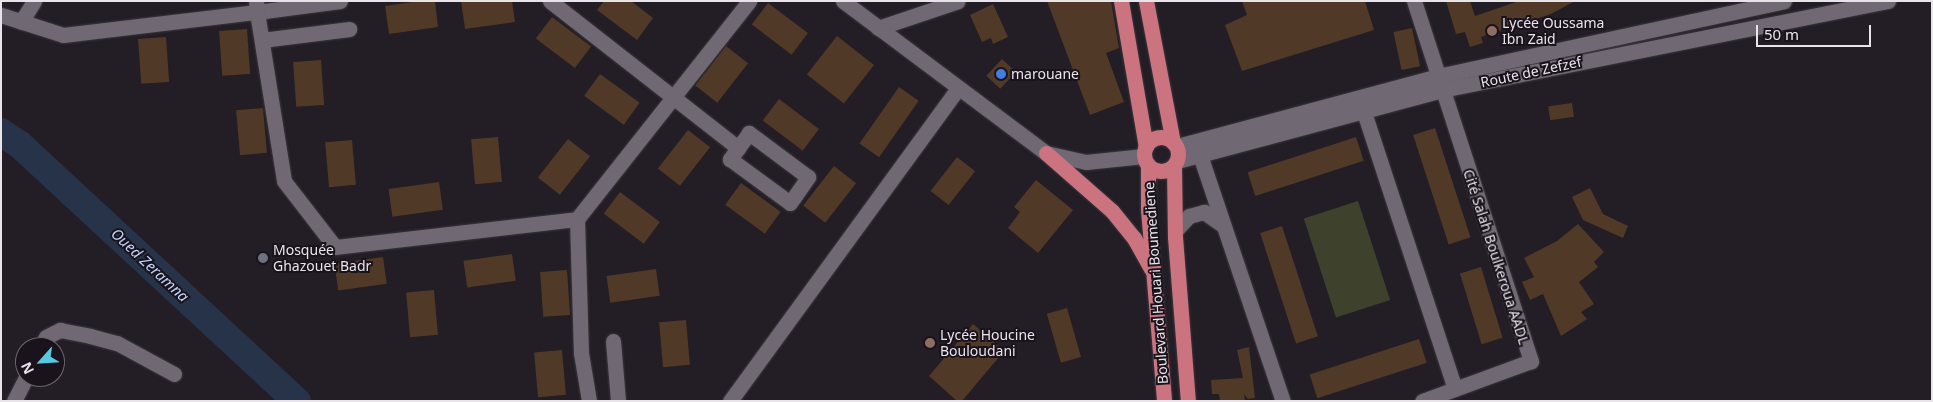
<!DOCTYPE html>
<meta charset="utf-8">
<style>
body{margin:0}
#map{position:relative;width:1933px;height:402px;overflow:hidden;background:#231d25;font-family:"Noto Sans",sans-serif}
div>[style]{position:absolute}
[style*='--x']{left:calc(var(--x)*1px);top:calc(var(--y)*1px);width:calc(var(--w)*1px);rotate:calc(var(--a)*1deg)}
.green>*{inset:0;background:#3e422d;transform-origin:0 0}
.river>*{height:28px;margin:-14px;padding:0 14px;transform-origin:14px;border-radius:14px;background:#263349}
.building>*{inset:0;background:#503927;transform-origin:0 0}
.roads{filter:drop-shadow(0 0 1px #3c383e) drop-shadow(0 0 1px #3c383e)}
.minor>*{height:15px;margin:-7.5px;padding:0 7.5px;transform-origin:7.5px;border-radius:7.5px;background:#706873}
.tertiary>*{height:15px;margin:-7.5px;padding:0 7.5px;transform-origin:7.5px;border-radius:7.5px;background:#706873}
.secondary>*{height:15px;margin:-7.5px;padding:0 7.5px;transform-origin:7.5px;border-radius:7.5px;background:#706873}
.trunk>*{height:15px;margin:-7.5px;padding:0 7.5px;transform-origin:7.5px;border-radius:7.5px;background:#cb7480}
.trunk>.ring{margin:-7.5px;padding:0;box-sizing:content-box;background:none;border:15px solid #cb7480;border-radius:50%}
.dots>*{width:14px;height:14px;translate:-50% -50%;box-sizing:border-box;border:2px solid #1a131c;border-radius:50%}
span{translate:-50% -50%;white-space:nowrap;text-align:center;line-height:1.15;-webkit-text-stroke:4px #1a131c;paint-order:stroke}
.poi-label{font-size:14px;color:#e8e4ea}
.left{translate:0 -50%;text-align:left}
.street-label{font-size:14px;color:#e8e4ea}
.water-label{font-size:15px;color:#bed4fb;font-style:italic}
.frame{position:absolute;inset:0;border:2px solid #e8e4ea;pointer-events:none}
.north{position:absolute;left:15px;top:337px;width:50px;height:50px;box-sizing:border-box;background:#1a131c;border:1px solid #6c676e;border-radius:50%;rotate:244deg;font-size:14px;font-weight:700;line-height:20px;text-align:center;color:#e8e4ea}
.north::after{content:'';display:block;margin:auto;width:18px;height:22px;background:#57c9e2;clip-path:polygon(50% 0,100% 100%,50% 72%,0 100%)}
.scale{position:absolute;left:1756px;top:25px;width:115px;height:22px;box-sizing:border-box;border:2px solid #e8e4ea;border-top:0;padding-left:6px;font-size:15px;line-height:18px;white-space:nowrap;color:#e8e4ea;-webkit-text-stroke:4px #1a131c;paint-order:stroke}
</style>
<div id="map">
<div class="green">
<div style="left:1358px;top:201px;width:104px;height:57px;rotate:72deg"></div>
</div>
<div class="river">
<div style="--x:1;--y:132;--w:22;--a:34"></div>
<div style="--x:19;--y:144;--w:379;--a:42.8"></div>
</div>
<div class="building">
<div style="clip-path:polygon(419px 1px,435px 1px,438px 27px,389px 34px,385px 6px)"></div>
<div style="clip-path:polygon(461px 1px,512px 1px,515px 22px,465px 29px)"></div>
<div style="clip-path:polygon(604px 1px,631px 1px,653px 18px,637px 40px,597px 10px)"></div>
<div style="clip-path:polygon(1047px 1px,1111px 1px,1119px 48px,1106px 53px,1124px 102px,1090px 115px)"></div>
<div style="clip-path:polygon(1242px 1px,1365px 1px,1374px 30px,1242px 71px,1225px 25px,1247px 15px)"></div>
<div style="clip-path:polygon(1446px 1px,1470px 1px,1475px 16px,1519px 1px,1575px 1px,1551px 14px,1481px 37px,1483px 43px,1470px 47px,1465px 32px,1456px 34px)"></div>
<div style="left:768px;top:3px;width:50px;height:27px;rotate:37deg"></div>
<div style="clip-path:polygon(993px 4px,1008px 37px,993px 44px,991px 38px,982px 42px,970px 15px)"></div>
<div style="left:552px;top:17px;width:49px;height:27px;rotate:37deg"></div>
<div style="left:1412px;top:28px;width:39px;height:19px;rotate:78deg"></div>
<div style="left:247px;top:29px;width:45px;height:28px;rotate:86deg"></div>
<div style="left:837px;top:36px;width:47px;height:49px;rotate:38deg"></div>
<div style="left:166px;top:37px;width:45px;height:28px;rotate:86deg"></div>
<div style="left:726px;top:46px;width:28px;height:50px;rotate:38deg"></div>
<div style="left:1002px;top:59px;width:19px;height:23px;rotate:43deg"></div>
<div style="left:321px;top:60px;width:45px;height:28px;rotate:86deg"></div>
<div style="left:600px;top:74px;width:49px;height:27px;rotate:36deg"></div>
<div style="left:899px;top:87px;width:24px;height:69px;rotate:35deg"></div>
<div style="left:779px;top:99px;width:50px;height:27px;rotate:37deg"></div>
<div style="left:1572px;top:103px;width:14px;height:24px;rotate:82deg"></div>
<div style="left:263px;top:108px;width:45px;height:27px;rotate:85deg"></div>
<div style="left:1435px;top:128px;width:115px;height:23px;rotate:72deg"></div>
<div style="left:688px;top:130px;width:28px;height:49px;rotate:38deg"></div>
<div style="left:498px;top:137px;width:45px;height:27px;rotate:85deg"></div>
<div style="left:1356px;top:137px;width:25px;height:114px;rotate:72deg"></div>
<div style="left:568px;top:139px;width:28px;height:49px;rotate:38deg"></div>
<div style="left:352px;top:140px;width:45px;height:27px;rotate:85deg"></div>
<div style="left:957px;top:157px;width:23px;height:43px;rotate:38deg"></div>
<div style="left:834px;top:166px;width:28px;height:50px;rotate:38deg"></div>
<div style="clip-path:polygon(1036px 180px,1073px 210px,1038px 253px,1008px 228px,1020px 212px,1014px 207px)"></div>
<div style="left:439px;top:182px;width:28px;height:51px;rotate:82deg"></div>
<div style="left:741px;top:183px;width:49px;height:27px;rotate:36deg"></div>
<div style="clip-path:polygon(1590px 188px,1603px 214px,1628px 226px,1623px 238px,1583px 220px,1572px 197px)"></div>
<div style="left:620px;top:192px;width:50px;height:27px;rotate:37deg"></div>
<div style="clip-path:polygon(1578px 224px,1604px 252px,1594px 262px,1598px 267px,1579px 282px,1594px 304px,1581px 312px,1587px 319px,1561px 336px,1543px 294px,1530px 300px,1522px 282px,1534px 277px,1524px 258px,1557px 241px)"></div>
<div style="left:1282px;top:226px;width:116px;height:23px;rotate:72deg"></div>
<div style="left:512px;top:254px;width:27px;height:49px;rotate:82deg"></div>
<div style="left:383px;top:257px;width:27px;height:49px;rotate:82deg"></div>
<div style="left:1481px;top:267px;width:74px;height:22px;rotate:73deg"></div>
<div style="left:656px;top:269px;width:27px;height:50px;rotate:82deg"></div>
<div style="left:567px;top:270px;width:45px;height:27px;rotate:86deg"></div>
<div style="left:434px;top:290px;width:45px;height:28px;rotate:85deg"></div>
<div style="left:1067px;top:308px;width:51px;height:21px;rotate:74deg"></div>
<div style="left:686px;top:320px;width:45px;height:27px;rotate:85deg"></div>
<div style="clip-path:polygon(973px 324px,1004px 351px,962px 401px,957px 401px,929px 376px)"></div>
<div style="left:1419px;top:339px;width:25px;height:115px;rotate:72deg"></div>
<div style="clip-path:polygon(1249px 347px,1255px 398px,1248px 399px,1244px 394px,1245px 401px,1220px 401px,1219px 394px,1212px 394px,1211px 380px,1243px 378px,1237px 350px)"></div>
<div style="left:562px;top:350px;width:45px;height:28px;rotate:85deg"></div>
</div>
<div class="roads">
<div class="minor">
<div style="--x:340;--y:1;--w:84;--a:172.5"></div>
<div style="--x:257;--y:12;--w:171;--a:80.9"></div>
<div style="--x:284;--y:181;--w:83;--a:52.3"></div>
<div style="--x:335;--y:247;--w:244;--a:-6.6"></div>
<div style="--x:577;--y:219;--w:134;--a:88.3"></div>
<div style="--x:581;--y:353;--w:49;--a:80.5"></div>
<div style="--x:550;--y:1;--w:239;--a:38"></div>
<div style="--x:738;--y:148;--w:14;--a:126"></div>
<div style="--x:730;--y:159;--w:74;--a:36.3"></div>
<div style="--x:790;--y:203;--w:32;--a:-55"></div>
<div style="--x:808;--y:177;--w:74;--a:-143.3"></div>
<div style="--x:749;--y:133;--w:19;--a:126"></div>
<div style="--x:1414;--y:1;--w:379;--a:72"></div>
<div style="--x:1531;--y:361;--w:116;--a:159.8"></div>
<div style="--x:1;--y:15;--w:65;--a:17.9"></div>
<div style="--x:63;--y:35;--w:195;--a:-6.8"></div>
<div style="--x:257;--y:12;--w:11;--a:-95"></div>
<div style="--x:21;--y:22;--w:25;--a:-58"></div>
<div style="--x:878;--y:28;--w:84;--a:-18.6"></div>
<div style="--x:262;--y:40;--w:88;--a:-7.2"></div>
<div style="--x:1360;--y:100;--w:304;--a:71.8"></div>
<div style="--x:1191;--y:145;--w:13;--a:48"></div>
<div style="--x:1200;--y:155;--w:260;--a:71.4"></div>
<div style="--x:577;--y:219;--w:278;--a:-51.7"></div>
<div style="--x:1175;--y:231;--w:21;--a:-47"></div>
<div style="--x:1189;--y:216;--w:16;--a:-15"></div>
<div style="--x:1204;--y:212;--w:24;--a:35"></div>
<div style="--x:613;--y:341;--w:60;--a:85.2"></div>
<div style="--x:41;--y:347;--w:11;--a:-63"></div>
<div style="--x:46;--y:337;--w:16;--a:-27"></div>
<div style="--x:60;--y:330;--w:31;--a:11"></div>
<div style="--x:90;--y:336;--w:28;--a:15"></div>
<div style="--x:117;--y:343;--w:65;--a:28.5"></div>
<div style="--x:14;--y:401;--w:27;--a:-63"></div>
<div style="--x:730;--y:401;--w:387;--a:-53.9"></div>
</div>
<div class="tertiary">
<div style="--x:843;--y:1;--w:254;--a:36.8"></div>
<div style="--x:1046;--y:153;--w:41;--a:12.7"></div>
<div style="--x:1086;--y:162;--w:58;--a:-5.9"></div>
</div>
<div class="secondary">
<div style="--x:1177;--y:146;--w:270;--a:-15"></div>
<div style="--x:1438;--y:76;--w:354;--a:-12.2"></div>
<div style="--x:1177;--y:161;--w:274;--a:-15"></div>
<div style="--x:1442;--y:90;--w:455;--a:-11.3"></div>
</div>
<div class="trunk">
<div style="--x:1121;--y:1;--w:148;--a:80.3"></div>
<div style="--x:1146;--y:1;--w:144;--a:79.2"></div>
<div class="ring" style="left:1144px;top:137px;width:19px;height:19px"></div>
<div style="--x:1046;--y:153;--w:88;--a:41.3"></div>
<div style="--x:1112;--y:211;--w:35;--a:51"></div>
<div style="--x:1134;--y:238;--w:35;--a:61"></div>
<div style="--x:1148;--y:165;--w:44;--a:90"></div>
<div style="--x:1148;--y:209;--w:193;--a:85.2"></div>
<div style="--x:1174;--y:166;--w:71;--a:89.2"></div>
<div style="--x:1175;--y:237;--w:165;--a:85.5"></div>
</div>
</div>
<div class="dots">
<div style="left:1492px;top:31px;background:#8d6e63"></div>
<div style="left:1001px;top:74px;background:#3f7fe0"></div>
<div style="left:263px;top:258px;background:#6b7280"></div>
<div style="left:930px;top:343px;background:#8d6e63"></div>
</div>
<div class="poi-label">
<span class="left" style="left:1502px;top:31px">Lycée Oussama<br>Ibn Zaid</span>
<span class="left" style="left:1011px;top:74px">marouane</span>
<span class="left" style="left:273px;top:258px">Mosquée<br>Ghazouet Badr</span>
<span class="left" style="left:940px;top:343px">Lycée Houcine<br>Bouloudani</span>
</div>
<div class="street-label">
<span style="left:1531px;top:72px;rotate:-12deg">Route de Zefzef</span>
<span style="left:1496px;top:257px;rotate:72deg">Cité Salah Boulkeroua AADL</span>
<span style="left:1156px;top:283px;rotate:-94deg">Boulevard Houari Boumediene</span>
</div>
<div class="water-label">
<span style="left:150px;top:265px;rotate:43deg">Oued Zeramna</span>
</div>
<div class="frame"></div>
<div class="north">N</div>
<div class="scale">50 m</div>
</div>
